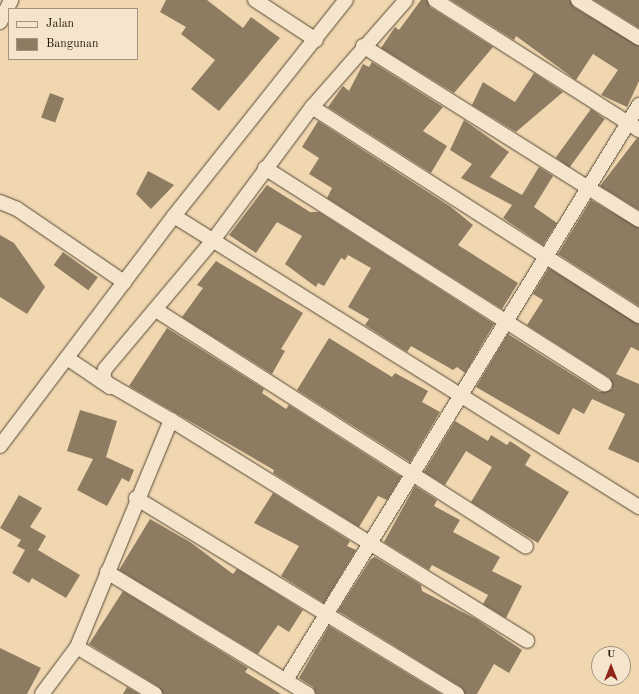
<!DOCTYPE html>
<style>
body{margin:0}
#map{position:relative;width:639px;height:694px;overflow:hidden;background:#f0d7b0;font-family:"Old Standard TT",serif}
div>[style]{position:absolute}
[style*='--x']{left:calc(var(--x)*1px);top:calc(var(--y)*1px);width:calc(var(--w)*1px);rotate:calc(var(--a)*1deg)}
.building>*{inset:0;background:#8d7c62;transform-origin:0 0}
.roads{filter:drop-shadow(0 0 1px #564836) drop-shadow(0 0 1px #564836)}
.minor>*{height:14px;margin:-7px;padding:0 7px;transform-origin:7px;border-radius:7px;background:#f5e5cc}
span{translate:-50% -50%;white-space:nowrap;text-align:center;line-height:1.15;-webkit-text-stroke:3px #f5e5cc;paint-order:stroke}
.legend{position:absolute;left:8px;top:8px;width:130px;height:52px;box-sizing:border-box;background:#f5e5cc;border:1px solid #a19380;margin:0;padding:5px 7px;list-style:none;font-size:12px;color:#22190d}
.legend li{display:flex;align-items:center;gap:8px;height:20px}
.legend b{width:20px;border:1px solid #a19380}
.north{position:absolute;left:591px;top:646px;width:40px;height:40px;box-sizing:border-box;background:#f5e5cc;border:1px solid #a19380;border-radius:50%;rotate:0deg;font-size:11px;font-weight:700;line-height:16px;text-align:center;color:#22190d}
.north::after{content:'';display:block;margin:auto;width:14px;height:18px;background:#8f2418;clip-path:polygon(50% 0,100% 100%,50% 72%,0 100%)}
</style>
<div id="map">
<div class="building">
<div style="clip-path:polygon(166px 0,207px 0,243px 28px,251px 17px,280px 38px,219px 111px,191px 89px,215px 60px,181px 34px,186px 27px,160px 12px)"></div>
<div style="clip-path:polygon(421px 0,427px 0,430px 7px,493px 47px,454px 93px,381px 48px,395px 27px,399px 30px)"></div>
<div style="clip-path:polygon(451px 0,570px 0,574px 7px,639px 46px,639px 81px,627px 107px,601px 95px,618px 70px,593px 54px,576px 80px,516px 36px,514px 40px)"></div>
<div style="clip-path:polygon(594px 0,639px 0,639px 28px)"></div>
<div style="clip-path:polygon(372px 62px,443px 107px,423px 131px,447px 146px,431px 173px,328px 107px,343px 86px,349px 91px,363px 64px,369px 67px)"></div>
<div style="clip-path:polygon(534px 73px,563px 92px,516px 132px,472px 105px,483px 82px,515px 102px)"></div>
<div style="left:50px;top:93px;width:15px;height:26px;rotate:20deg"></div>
<div style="left:591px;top:109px;width:17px;height:60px;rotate:36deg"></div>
<div style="clip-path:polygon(464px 120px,509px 152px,490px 177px,522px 195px,539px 167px,553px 176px,534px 207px,557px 223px,543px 245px,503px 218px,512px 205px,461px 178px,472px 164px,450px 150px)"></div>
<div style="clip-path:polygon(318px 121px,451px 207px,473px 225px,458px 245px,518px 283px,502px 309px,327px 198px,332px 188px,309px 174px,319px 158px,302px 147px)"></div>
<div style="clip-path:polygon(637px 138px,639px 138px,639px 210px,600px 186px)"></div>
<div style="clip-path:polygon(148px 171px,174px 185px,151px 209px,136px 194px)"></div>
<div style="clip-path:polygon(267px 185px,310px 212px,319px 212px,494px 324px,465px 373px,457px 367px,453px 370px,411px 346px,407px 352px,365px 325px,369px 319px,348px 307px,371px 268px,348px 255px,345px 260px,341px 258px,324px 286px,318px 283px,316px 287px,285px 264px,302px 236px,277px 222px,256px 253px,229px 235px)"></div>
<div style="clip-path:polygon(591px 200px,639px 228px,639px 306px,558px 254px)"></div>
<div style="clip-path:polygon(0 235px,14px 243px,45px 287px,27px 314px,0 297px)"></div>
<div style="left:63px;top:252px;width:43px;height:16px;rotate:36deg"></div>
<div style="clip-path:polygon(216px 261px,303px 313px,281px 349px,285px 351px,272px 374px,182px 317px,203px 288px,197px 285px)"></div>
<div style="clip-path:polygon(549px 268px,639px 324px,639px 351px,631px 347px,616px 374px,639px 384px,639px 463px,608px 449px,625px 414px,592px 399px,584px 414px,573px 408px,559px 435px,476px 387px,508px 334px,600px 392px,612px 389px,610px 378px,527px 325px,543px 300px,533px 294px)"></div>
<div style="clip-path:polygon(167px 328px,264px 389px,262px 393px,286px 409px,289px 405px,401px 477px,387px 500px,378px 496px,359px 527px,273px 473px,274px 470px,129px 386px)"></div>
<div style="clip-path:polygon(329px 338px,392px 377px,395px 373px,428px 391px,422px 402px,440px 412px,410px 462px,297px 390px)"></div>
<div style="clip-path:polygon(80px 410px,117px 421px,106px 457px,134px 470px,129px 482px,122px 478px,107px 506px,77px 490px,93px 459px,67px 451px)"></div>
<div style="clip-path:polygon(455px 421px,488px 441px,491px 435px,507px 445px,510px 441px,531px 455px,525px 465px,569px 492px,538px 543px,471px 502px,492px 467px,466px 451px,445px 485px,424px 472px)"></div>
<div style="clip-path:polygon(415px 486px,437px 500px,434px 506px,460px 520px,453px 532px,500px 557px,492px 571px,522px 586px,506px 618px,483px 604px,488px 595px,432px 565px,429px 570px,384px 542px)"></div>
<div style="clip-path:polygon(273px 493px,350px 541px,347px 546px,356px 550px,324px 603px,281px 576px,299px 546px,254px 523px)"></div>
<div style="clip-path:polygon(19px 495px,42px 508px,30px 527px,46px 536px,38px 550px,80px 575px,66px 598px,32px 578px,29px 583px,12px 573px,25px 550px,17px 546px,21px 540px,0 528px)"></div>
<div style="clip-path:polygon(150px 519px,190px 542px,233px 574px,237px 569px,303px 610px,289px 632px,278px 625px,258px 654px,119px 570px)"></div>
<div style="clip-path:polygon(375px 557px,421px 585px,422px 591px,476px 619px,522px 650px,509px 673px,494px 664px,477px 694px,465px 694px,461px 687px,338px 611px,371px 559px)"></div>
<div style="clip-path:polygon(123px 591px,248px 668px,245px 672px,281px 694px,163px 694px,159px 687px,89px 644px)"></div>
<div style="clip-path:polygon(329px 626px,441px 694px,316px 694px,313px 687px,299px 678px)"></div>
<div style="clip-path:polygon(0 648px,41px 668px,27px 694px,0 694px)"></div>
<div style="clip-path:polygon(127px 687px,139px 694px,123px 694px)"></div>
</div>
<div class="roads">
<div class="minor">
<div style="--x:255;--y:0;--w:73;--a:33.3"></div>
<div style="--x:435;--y:0;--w:242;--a:32.5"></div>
<div style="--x:578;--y:0;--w:72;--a:31.9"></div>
<div style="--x:0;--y:22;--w:25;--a:-63"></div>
<div style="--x:363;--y:46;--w:326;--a:32.2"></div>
<div style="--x:312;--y:107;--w:388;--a:32.6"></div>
<div style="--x:265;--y:168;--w:403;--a:32.5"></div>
<div style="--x:0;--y:202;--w:18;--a:22"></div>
<div style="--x:17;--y:209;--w:130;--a:34.3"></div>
<div style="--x:174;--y:216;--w:549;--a:32.04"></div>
<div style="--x:156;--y:310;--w:439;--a:32.6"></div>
<div style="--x:67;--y:358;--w:52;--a:34"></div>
<div style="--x:171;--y:420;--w:419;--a:31.8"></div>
<div style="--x:0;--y:446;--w:288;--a:-52.9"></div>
<div style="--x:174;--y:216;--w:276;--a:-51.5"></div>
<div style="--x:136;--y:498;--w:376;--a:31.4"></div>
<div style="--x:107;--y:572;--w:235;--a:31.3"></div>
<div style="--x:77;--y:647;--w:91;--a:31.1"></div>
<div style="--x:286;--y:680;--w:675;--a:-58.45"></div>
<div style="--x:42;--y:694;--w:59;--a:-53.3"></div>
<div style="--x:77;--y:647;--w:246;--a:-67.5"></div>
<div style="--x:171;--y:420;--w:74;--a:-150"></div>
<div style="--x:107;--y:383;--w:7;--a:-124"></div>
<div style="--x:103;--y:377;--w:8;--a:-76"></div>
<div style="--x:105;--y:369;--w:170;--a:-50"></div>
<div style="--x:214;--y:239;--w:164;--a:-53.4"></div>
<div style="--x:312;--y:107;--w:142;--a:-48.7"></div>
</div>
</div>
<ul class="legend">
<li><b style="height:5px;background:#f5e5cc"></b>Jalan</li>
<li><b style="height:11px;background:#8d7c62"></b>Bangunan</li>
</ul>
<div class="north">U</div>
</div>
